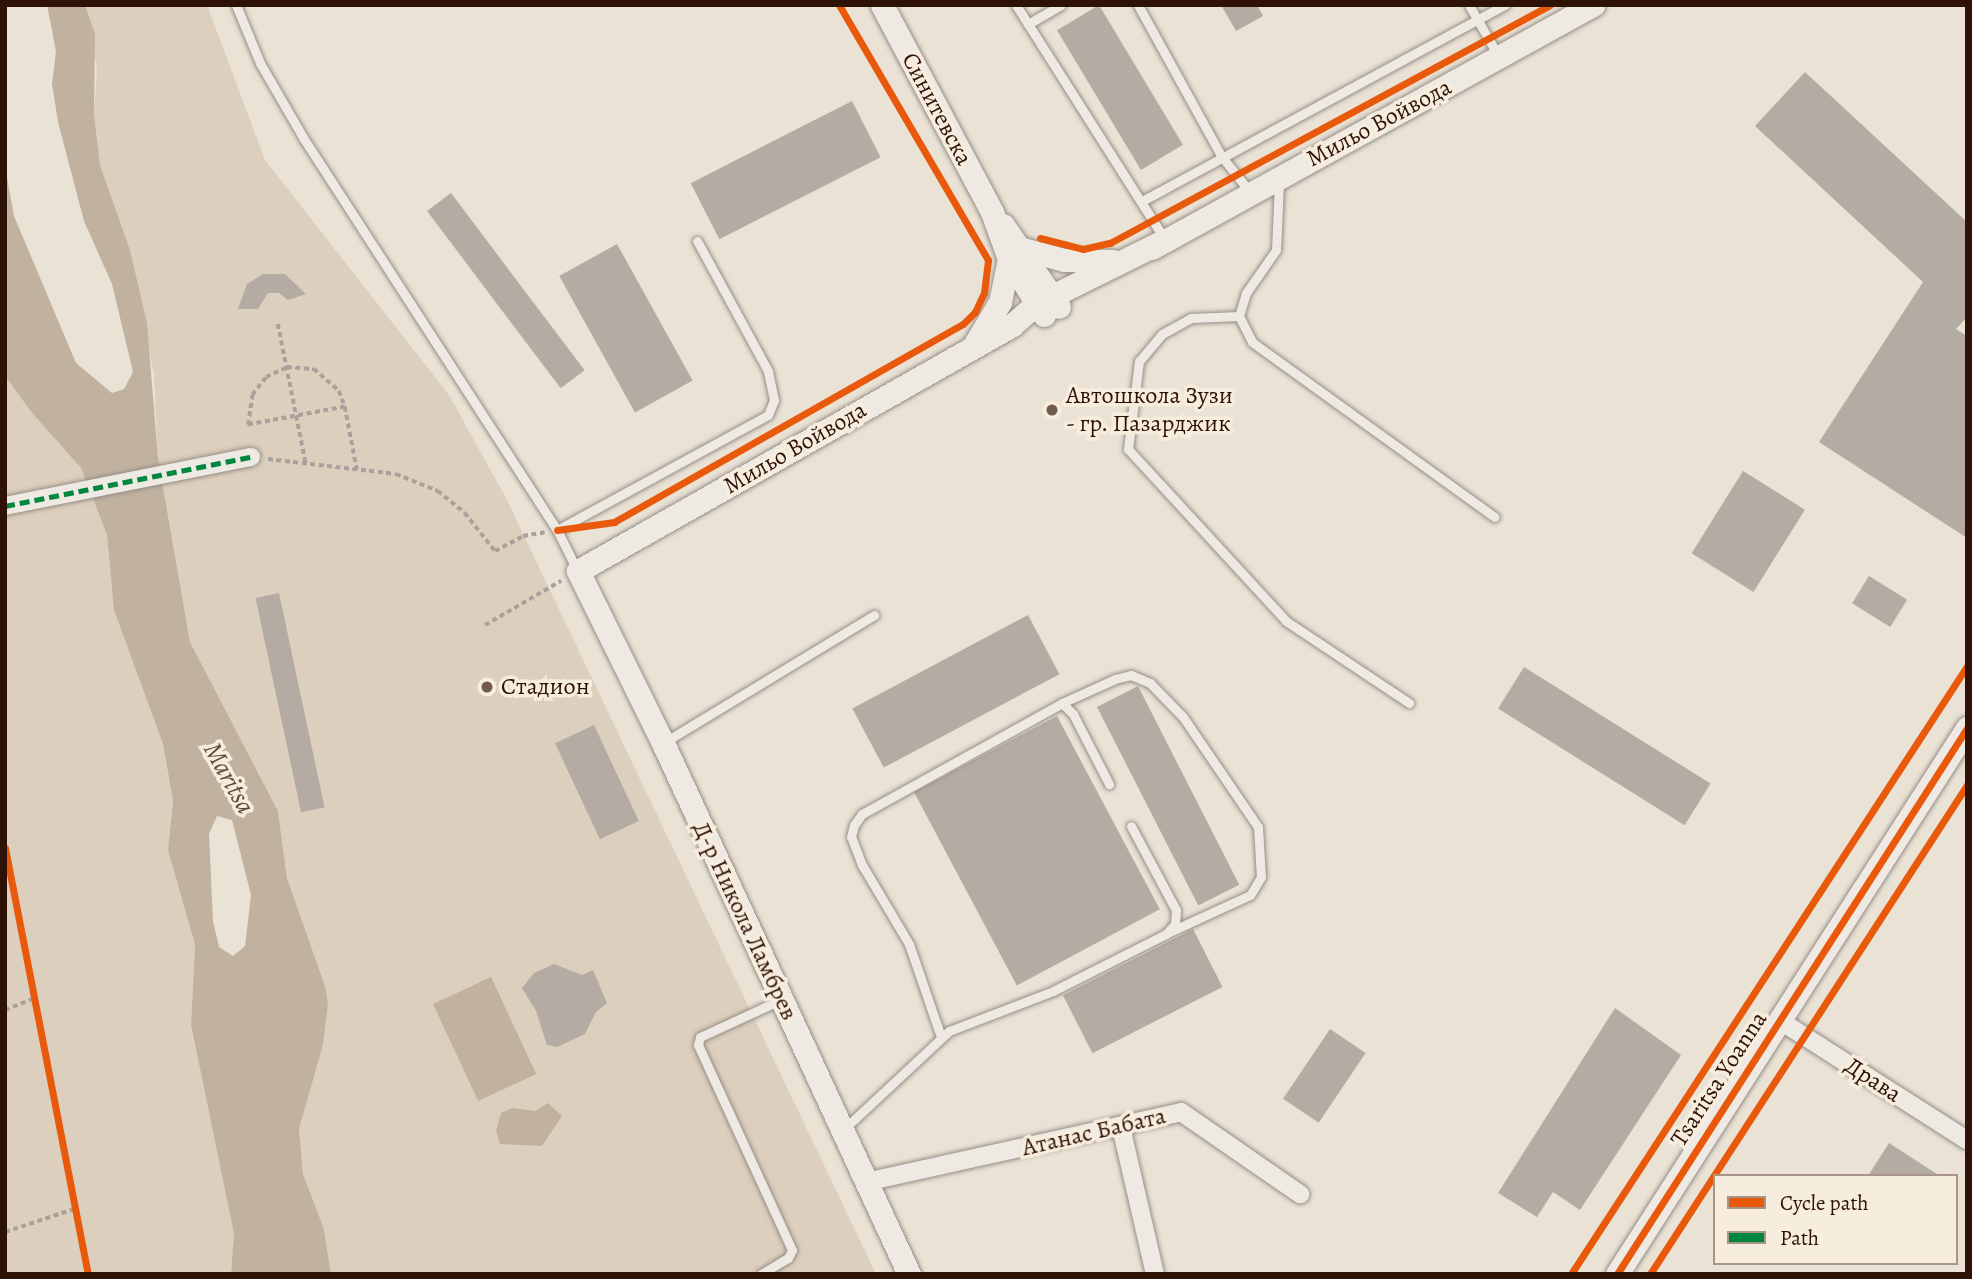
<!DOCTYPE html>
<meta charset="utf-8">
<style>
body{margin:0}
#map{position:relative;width:1972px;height:1279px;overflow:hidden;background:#eae2d5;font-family:Alegreya,serif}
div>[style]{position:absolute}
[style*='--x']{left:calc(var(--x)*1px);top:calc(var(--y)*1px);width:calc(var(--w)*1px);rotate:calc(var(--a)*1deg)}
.green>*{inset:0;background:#ddcfbd}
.water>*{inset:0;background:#c1b2a0;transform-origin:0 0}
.building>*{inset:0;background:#b4aca3;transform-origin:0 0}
.path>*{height:3.5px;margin-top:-1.75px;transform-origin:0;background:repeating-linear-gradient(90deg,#a9a29c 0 5px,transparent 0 8.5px)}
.roads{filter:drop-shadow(0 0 2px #968e86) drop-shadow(0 0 2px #968e86)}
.lane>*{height:9px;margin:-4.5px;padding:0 4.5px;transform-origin:4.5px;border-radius:4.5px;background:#eeeae3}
.street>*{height:18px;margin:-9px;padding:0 9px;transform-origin:9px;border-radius:9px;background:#eeeae3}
.secondary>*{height:23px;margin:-11.5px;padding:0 11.5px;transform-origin:11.5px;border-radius:11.5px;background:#eeeae3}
.quiet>*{height:5px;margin-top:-2.5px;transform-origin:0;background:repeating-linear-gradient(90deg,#00873e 0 10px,transparent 0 15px)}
.cycleway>*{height:7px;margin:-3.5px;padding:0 3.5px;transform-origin:3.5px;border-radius:3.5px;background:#e8590c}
.dots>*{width:19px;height:19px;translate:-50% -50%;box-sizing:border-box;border:4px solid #f7edde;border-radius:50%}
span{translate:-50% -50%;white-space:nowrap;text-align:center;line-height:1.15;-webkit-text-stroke:7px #f7edde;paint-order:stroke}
.street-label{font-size:24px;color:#2e1206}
.poi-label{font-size:24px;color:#2e1206}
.left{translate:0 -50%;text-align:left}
.water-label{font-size:26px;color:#624a3a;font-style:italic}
.frame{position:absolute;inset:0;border:7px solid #2e1206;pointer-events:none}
.legend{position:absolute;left:1713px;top:1174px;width:245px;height:91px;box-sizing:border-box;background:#f7edde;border:2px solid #a79588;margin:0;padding:9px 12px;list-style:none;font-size:21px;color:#2e1206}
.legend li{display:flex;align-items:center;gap:14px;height:35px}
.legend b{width:35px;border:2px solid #a79588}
</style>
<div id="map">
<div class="green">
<div style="clip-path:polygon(85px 5px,207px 5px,265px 160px,449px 395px,506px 498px,876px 1274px,331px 1274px,324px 1229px,303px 1174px,299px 1129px,323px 1045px,328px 1005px,326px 989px,287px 878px,278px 811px,190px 642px,158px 458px,154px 375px,130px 250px,100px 165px,94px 113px,97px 69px)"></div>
<div style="clip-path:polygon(5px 376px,32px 413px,81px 468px,107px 535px,115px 610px,163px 744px,173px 801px,168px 850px,195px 945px,191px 1025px,234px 1234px,231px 1274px,5px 1274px)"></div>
</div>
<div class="water">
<div style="clip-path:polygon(evenodd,47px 5px,85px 5px,95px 34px,94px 113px,100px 165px,130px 250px,147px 323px,158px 458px,190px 642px,278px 811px,287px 878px,326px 989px,328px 1005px,323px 1045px,299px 1129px,303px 1174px,324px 1229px,331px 1274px,231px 1274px,234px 1234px,191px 1025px,195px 945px,168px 850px,173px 801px,163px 744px,114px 610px,107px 535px,81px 468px,32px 413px,5px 376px,5px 167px,14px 216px,76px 363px,112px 393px,124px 389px,133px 372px,112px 284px,84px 221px,58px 122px,52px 84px,56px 51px,47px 5px,217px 816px,232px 820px,251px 895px,245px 946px,233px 956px,219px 947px,213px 921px,209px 834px,217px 816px)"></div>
<div style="left:491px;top:977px;width:107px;height:64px;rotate:65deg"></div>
<div style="clip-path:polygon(548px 1103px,562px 1116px,542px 1146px,500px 1144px,496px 1131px,501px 1113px,512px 1108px,535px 1111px)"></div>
</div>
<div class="building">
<div style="left:1099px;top:5px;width:163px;height:49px;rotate:59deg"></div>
<div style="clip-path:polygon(1221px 5px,1257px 5px,1263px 16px,1236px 31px)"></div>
<div style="clip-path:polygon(1805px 72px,1967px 222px,1967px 317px,1956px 329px,1967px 336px,1967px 538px,1819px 442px,1923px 282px,1755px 126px)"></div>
<div style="left:852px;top:101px;width:63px;height:181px;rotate:63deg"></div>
<div style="left:451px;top:193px;width:222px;height:30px;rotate:53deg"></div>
<div style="left:617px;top:244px;width:156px;height:66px;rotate:61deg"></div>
<div style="clip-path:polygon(263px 274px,285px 274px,306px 294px,288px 300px,279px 293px,268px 293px,258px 309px,238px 309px,247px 284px)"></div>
<div style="left:1743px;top:471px;width:73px;height:97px;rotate:32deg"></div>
<div style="left:1869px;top:576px;width:45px;height:32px;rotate:32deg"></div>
<div style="left:279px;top:593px;width:219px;height:24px;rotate:78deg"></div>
<div style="left:1028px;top:615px;width:67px;height:199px;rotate:62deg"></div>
<div style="left:1524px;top:667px;width:220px;height:49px;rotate:32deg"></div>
<div style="left:1138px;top:686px;width:223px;height:46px;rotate:63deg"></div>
<div style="left:1057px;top:716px;width:219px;height:162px;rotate:62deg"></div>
<div style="left:594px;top:725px;width:106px;height:43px;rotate:65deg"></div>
<div style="left:1193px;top:929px;width:65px;height:146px;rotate:63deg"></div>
<div style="clip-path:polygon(554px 964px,582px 975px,593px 970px,607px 1003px,596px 1012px,585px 1034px,557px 1047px,547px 1045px,536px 1011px,522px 988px,534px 973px)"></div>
<div style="clip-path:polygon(1615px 1008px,1681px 1055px,1580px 1210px,1553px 1192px,1537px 1217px,1498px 1193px)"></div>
<div style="left:1330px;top:1029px;width:43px;height:84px;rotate:34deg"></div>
<div style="clip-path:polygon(1889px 1143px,1940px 1176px,1868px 1176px)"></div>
</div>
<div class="path">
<div style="--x:278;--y:324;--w:143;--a:78.7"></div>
<div style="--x:345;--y:407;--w:99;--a:169.5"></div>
<div style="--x:248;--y:425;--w:30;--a:-82"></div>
<div style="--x:252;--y:395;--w:23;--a:-52"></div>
<div style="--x:266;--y:377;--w:23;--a:-25"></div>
<div style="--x:287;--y:367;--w:27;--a:4"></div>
<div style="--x:314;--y:369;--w:33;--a:41"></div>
<div style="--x:339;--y:391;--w:17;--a:69"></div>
<div style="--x:345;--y:407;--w:64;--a:79.2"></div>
<div style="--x:268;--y:459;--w:129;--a:6.7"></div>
<div style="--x:396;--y:474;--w:45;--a:22"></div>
<div style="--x:438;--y:491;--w:35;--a:39"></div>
<div style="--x:465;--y:513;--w:48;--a:51.7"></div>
<div style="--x:495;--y:551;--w:32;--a:-28"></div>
<div style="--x:523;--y:536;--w:22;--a:-10"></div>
<div style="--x:485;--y:625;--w:88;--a:-30.1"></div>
<div style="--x:5;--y:1010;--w:32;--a:-22"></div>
<div style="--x:5;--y:1232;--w:76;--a:-18.4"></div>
</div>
<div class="roads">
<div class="lane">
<div style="--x:236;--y:5;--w:63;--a:67.5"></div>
<div style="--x:260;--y:63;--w:88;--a:59.9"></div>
<div style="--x:304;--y:139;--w:466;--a:57.1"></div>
<div style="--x:557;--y:530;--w:45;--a:63.4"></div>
<div style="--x:1016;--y:5;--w:276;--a:57.6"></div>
<div style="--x:1138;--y:5;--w:174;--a:61.1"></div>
<div style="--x:1222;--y:157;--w:45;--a:51.3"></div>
<div style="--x:1469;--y:5;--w:60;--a:60"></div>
<div style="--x:1028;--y:24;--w:38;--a:-30"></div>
<div style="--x:1279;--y:182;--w:68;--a:92.5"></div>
<div style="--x:1276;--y:250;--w:52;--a:124.9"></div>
<div style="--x:1246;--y:293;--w:24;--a:107"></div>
<div style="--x:1239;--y:316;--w:29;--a:63"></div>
<div style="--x:1252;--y:342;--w:299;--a:35.8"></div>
<div style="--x:1142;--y:201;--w:413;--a:-28.4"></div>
<div style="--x:1239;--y:316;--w:48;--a:177.6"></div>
<div style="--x:1191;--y:318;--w:33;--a:151"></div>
<div style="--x:1162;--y:334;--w:35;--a:130"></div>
<div style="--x:1139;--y:361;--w:89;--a:97.1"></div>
<div style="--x:1128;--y:449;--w:234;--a:47.4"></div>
<div style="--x:1286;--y:621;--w:148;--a:33.7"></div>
<div style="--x:557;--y:530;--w:240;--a:-28.6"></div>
<div style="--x:768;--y:415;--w:16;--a:-68"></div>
<div style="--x:774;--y:400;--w:30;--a:-102"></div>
<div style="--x:768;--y:371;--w:148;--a:-118.6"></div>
<div style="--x:1062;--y:703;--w:58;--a:-24.4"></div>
<div style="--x:1115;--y:679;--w:16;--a:-14"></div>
<div style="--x:1131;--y:675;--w:21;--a:23"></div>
<div style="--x:1150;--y:683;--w:47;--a:45.9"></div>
<div style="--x:1183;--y:717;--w:133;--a:55.7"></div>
<div style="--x:1258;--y:827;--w:50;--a:86.6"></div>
<div style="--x:1261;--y:877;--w:21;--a:121"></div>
<div style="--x:1250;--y:895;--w:89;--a:155.4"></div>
<div style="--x:663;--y:743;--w:247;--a:-31.2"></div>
<div style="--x:941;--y:1037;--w:98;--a:-109"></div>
<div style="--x:909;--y:944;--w:92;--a:-120.7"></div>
<div style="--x:862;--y:865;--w:30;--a:-111"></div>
<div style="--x:851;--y:837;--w:12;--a:-76"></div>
<div style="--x:854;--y:825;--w:14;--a:-54"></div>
<div style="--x:862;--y:814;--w:229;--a:-29"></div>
<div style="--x:1062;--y:703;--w:16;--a:45"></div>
<div style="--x:1073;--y:714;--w:79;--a:62.8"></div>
<div style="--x:844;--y:1129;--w:144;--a:-43"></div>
<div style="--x:949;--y:1031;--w:111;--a:-21"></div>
<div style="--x:1053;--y:991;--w:127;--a:-26.8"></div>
<div style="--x:1166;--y:934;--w:13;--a:-48"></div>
<div style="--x:1175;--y:924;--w:14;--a:-86"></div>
<div style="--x:1176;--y:910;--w:95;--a:-118.2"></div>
<div style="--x:761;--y:1274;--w:31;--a:-31"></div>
<div style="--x:788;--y:1258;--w:9;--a:-63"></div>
<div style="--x:792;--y:1250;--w:226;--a:-114.6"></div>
<div style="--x:698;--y:1045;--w:8;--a:-76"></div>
<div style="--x:700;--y:1037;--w:88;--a:-24.8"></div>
</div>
<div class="street">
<div style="--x:5;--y:506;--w:251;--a:-11.3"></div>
<div style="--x:1779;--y:1020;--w:223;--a:32.6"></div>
<div style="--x:1121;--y:1127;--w:151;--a:77"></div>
<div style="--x:866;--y:1182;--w:323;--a:-12.5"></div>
<div style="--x:1181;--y:1112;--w:145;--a:34.6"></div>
</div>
<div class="secondary">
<div style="--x:882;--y:5;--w:234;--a:62"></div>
<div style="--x:992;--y:212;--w:50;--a:70.1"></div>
<div style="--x:1009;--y:259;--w:66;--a:58"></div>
<div style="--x:1003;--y:225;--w:99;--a:55.7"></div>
<div style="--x:1152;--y:248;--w:504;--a:-28.86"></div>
<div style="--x:1023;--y:249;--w:42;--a:15"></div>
<div style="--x:1064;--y:260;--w:49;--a:1.2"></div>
<div style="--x:976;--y:342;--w:47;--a:-59"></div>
<div style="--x:1000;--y:302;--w:44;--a:-78.2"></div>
<div style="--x:909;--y:1274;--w:585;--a:-114.86"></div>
<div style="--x:663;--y:743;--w:192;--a:-116.3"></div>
<div style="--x:578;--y:571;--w:499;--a:-29.5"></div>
<div style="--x:1012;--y:325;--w:32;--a:-41"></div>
<div style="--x:1036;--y:304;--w:144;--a:-26.4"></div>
<div style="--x:1617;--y:1274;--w:649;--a:-57.34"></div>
</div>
</div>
<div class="quiet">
<div style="--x:5;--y:506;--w:251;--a:-11.3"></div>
</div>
<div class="cycleway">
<div style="--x:1040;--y:238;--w:44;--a:14.3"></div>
<div style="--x:1083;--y:249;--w:28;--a:-13"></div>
<div style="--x:1110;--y:243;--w:500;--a:-28.41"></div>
<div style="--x:557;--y:530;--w:58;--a:-8"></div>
<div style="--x:614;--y:522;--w:401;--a:-29.6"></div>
<div style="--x:963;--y:324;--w:17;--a:-45"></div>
<div style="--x:975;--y:312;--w:21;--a:-65"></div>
<div style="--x:984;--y:293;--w:33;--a:-83"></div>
<div style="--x:988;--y:260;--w:295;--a:-120.3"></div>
<div style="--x:5;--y:848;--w:434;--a:79"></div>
<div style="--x:1571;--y:1274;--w:726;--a:-56.92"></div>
<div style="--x:1617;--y:1274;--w:649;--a:-57.34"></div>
<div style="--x:1650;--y:1274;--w:583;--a:-57.05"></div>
</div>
<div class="dots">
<div style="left:1052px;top:410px;background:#705b4e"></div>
<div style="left:487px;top:687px;background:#705b4e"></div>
</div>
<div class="street-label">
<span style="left:937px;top:109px;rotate:62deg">Синитевска</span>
<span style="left:1379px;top:123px;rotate:-28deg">Мильо Войвода</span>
<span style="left:795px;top:448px;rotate:-30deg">Мильо Войвода</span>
<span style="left:745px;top:921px;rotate:65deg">Д-р Никола Ламбрев</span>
<span style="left:1719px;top:1079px;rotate:-57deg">Tsaritsa Yoanna</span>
<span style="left:1873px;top:1080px;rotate:33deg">Драва</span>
<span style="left:1094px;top:1132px;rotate:-13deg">Атанас Бабата</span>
</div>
<div class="poi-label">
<span class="left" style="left:1066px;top:410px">Автошкола Зузи<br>- гр. Пазарджик</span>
<span class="left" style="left:501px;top:687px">Стадион</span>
</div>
<div class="water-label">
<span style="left:229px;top:778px;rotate:61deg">Maritsa</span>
</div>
<div class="frame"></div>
<ul class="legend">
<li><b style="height:9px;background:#e8590c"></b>Cycle path</li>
<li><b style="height:9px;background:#00873e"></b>Path</li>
</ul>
</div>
